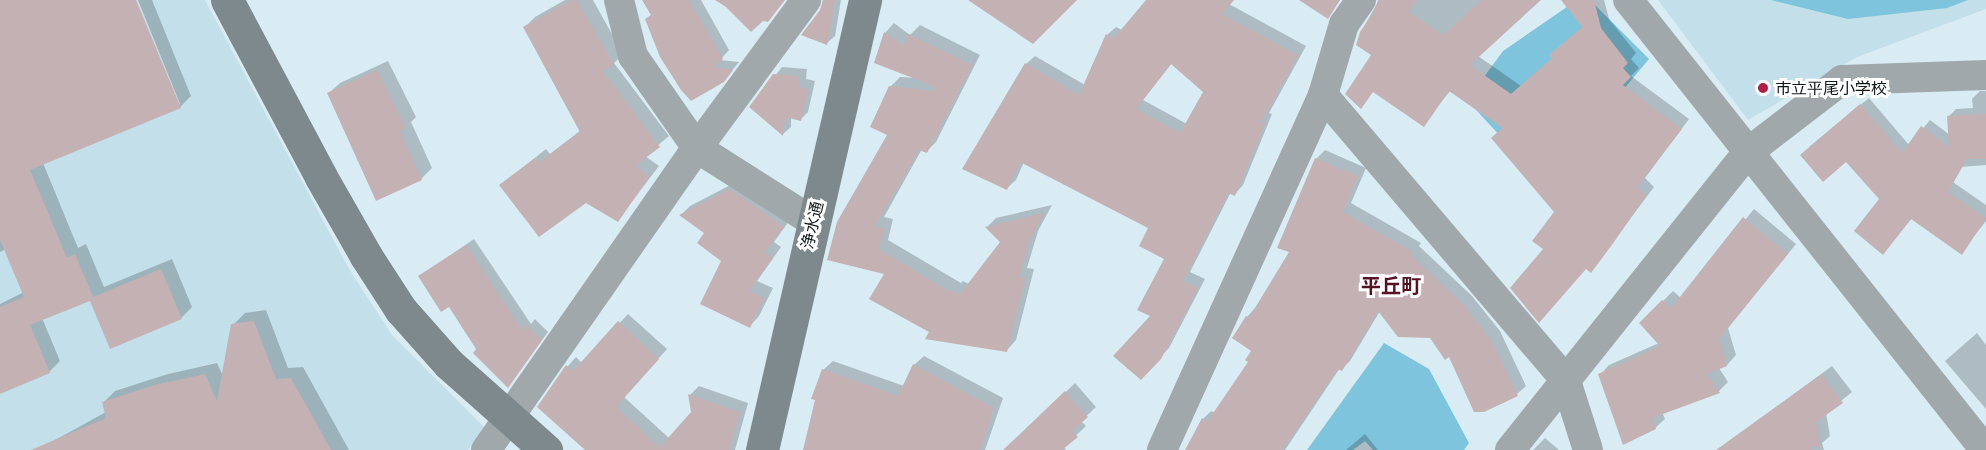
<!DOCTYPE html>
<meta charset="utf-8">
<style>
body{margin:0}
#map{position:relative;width:1986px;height:450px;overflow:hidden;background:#d9ecf3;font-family:Barlow,"Noto Sans JP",sans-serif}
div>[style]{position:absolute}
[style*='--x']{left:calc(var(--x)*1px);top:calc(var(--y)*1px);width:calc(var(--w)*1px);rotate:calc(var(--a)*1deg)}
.built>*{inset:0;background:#c3dfe9}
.green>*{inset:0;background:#7dc4dc}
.shadow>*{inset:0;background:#0003}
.building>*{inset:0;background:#c4b1b3}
.street>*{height:30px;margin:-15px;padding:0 15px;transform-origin:15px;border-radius:15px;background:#a0a8ab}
.secondary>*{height:33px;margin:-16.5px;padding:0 16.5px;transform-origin:16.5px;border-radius:16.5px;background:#7d898d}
.dots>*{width:16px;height:16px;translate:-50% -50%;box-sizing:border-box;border:3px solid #fff;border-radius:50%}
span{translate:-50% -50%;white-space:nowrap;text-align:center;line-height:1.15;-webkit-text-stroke:6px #fff;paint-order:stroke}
.poi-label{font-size:16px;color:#101719}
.left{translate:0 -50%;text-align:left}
.street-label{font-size:16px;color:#101719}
.quarter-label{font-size:20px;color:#561122;font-weight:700}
</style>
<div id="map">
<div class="built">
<div style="clip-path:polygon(0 0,205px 0,349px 269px,392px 335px,485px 428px,468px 450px,0 450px)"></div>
<div style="clip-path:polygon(1658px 0,1986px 0,1986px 9px,1857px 57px,1748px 120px)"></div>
</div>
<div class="green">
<div style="clip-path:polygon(1577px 0,1590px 0,1649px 59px,1576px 146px,1549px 189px,1467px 100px,1503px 51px)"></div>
<div style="clip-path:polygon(1771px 0,1968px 0,1947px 8px,1848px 19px)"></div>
<div style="clip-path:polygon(1384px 343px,1429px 369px,1469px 443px,1464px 450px,1373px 450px,1365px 441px,1353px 450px,1307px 450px)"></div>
</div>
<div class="shadow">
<div style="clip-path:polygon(0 0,135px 0,177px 104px,180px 104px,138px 0,152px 0,191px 96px,180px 107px,43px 163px,78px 248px,86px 244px,104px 287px,172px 259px,192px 307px,181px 318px,91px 299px,42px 318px,60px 361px,49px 372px,0 392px,0 304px,24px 292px,6px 249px,0 252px)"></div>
<div style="clip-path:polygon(565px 0,593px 0,623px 54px,614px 63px,669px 136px,645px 156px,659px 166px,617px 221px,586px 201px,501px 185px,546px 149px,550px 154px,581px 130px,525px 27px,535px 17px)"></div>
<div style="clip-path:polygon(644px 0,701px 0,729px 50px,720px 60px,739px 62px,724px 80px,647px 19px,652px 14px)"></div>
<div style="clip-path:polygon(823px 0,841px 0,835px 36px,827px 43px,821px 11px)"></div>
<div style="clip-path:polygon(evenodd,1147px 0,1233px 0,1229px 4px,1306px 46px,1269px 113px,1272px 114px,1243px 185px,1235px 194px,1231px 192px,1190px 272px,1205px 279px,1169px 348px,1140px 378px,1166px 258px,1150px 227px,1024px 162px,1016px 180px,1007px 188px,1026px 64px,1035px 56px,1085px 85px,1107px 35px,1116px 27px,1122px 30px,1147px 0,1172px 63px,1205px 91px,1187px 124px,1143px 100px,1172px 63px)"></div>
<div style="clip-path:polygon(1379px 0,1538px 0,1478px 56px,1521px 86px,1554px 58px,1583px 26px,1576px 0,1604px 0,1609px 19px,1636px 53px,1631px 59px,1639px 68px,1631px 76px,1689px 119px,1645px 178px,1654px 187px,1591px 271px,1546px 249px,1556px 212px,1504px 128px,1451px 90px,1435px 109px,1373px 55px,1361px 32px)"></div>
<div style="clip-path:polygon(894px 23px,910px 35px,920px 25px,980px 55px,936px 142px,927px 151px,922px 149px,884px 217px,893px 219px,888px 240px,961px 283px,963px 281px,969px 284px,1002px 242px,987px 227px,996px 218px,1052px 205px,1038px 231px,1027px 268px,1034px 269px,1016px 340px,1007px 350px,931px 331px,886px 273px,829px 258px,889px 134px,890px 87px,900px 77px,916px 78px,885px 33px)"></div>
<div style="clip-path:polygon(388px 61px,416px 117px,411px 122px,432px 168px,421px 179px,329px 93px,340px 83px)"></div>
<div style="clip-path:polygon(782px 67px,807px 69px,806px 79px,815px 81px,808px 112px,801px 119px,791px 117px,791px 127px,783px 134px,751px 107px)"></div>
<div style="clip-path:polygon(1980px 91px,1986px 91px,1986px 165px,1934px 169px,1986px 205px,1986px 221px,1961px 253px,1912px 218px,1883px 253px,1880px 199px,1847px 159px,1809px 147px,1869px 98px,1909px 145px,1930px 120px,1950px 135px,1949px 116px,1956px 109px,1973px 108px,1972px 99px)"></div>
<div style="clip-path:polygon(1325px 150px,1366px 168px,1351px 203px,1421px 243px,1419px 246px,1472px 296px,1500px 331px,1526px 386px,1517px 394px,1450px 355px,1431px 336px,1380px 311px,1350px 361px,1342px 369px,1340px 368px,1285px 450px,1186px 450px,1203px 419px,1211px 411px,1215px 413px,1250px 362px,1253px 350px,1247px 317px,1255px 308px,1291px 252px,1316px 159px)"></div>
<div style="clip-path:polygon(740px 180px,792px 217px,774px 242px,781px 247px,757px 281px,773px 288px,759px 316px,750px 326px,723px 260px,706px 233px,681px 215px,690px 206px)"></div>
<div style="clip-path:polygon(1754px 209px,1796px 244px,1728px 328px,1736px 355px,1727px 365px,1719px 368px,1728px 382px,1719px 391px,1662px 412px,1665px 419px,1655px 428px,1600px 375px,1609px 365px,1659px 343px,1641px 323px,1673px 291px,1681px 298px)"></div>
<div style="clip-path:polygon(474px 239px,531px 324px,535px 319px,548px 332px,508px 386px,478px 349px,449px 305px,420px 276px)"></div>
<div style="clip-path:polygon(266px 310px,288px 368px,303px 367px,349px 450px,37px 450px,106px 412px,103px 403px,115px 391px,168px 374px,217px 363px,223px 376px,233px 325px,245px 313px)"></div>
<div style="clip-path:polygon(628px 314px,667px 349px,624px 397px,669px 438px,693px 413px,690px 395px,699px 386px,748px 403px,735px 450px,587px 450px,539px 407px,568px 366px,576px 357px,582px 363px)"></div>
<div style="clip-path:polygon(1977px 333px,1986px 345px,1986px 409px,1945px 361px)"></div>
<div style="clip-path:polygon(924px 356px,1003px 398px,985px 450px,822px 450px,823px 370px,833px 361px,904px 386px,914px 365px)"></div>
<div style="clip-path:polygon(1832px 366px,1852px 392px,1826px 413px,1830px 436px,1822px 443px,1824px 450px,1717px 450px)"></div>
<div style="clip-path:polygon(1075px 383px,1096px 407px,1081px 421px,1086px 426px,1064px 447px,1066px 450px,1005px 450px)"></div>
<div style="clip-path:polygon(1365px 434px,1378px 450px,1346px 450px)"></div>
<div style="clip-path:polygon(1545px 438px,1559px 450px,1533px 450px)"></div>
</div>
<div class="building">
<div style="clip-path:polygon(0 0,136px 0,181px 108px,30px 170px,67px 258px,75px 254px,93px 297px,161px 269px,182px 319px,110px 349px,90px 301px,30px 325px,50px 373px,0 394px,0 307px,24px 297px,0 240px)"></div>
<div style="clip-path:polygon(571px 0,577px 0,614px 65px,603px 71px,660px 147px,635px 166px,650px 176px,618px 222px,586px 203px,539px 237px,499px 185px,535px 158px,539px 162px,580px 132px,523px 27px)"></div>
<div style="clip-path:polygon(642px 0,689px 0,723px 59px,714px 67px,733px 70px,724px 82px,691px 101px,681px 90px,660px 57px,645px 19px,651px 15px)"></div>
<div style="clip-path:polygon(715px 0,785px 0,768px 22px,763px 21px,751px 32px,726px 7px)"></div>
<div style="clip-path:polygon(823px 0,835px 0,827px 45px,801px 35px,820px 10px)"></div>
<div style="clip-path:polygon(968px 0,1077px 0,1033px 44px)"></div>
<div style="clip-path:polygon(evenodd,1146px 0,1234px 0,1222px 14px,1298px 55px,1261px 122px,1265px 123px,1235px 196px,1228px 193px,1183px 281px,1198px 288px,1161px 359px,1141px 380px,1113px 356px,1150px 316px,1137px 310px,1164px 259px,1139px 246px,1148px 228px,1020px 162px,1007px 190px,962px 169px,1025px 63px,1079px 95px,1106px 34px,1114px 38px,1146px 0,1171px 64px,1203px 92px,1180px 133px,1136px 109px,1171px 64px)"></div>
<div style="clip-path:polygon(1299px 0,1340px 0,1328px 19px)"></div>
<div style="clip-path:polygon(1378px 0,1417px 0,1409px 12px,1443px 35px,1482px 0,1541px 0,1470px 65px,1511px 94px,1552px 58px,1549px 55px,1582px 27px,1561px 0,1594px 0,1601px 28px,1628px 63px,1623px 68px,1631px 77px,1623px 85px,1682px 129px,1637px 187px,1646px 196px,1614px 242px,1591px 273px,1586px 269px,1539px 323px,1510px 288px,1543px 249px,1532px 241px,1554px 212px,1491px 138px,1502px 128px,1449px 91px,1424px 127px,1373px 92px,1361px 109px,1345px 94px,1371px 55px,1356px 45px,1360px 32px,1375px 10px)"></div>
<div style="clip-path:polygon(884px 32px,903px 46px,909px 34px,972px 65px,927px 153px,919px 150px,875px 226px,885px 229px,879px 249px,950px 292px,952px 290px,960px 294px,1000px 242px,985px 227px,1044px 213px,1029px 242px,1019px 277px,1025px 278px,1007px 352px,925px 339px,929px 332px,869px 299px,884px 274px,827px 260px,837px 222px,887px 135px,870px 127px,889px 86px,935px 91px,936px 87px,874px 63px)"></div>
<div style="clip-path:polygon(377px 70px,406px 128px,400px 131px,422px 180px,376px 201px,327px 93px)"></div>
<div style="clip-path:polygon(773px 74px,800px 76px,799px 87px,808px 89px,801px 121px,785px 117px,783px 136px,749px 107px)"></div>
<div style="clip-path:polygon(1860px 104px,1902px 153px,1921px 126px,1949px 147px,1947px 116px,1986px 114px,1986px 159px,1967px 159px,1948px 192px,1986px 218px,1962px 255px,1911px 219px,1883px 255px,1854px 231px,1879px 199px,1846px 162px,1823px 182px,1800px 155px)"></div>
<div style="clip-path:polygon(1315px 158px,1358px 176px,1343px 212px,1413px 252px,1411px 255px,1464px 305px,1491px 340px,1518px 396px,1484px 412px,1474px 412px,1449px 357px,1445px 360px,1430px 338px,1398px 337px,1378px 311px,1342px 371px,1338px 369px,1282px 450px,1185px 450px,1202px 418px,1207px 422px,1248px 362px,1245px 360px,1251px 351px,1232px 338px,1246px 316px,1249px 318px,1289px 252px,1277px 248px)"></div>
<div style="clip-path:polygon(730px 189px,784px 227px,765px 252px,773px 258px,749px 291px,764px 298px,750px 328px,700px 304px,721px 261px,697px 243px,704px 233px,679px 215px)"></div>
<div style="clip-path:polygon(1743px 217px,1788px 254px,1719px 339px,1727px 366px,1707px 374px,1720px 393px,1652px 418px,1656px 429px,1623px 445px,1598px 374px,1660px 346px,1639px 323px,1662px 300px,1672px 307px)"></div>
<div style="clip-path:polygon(466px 245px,522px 330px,527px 325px,542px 340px,508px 388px,473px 353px,476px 349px,449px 307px,441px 312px,418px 276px)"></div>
<div style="clip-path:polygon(254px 321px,276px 379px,291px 378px,331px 450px,31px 450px,106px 418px,102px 402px,155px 385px,205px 374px,217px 401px,231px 324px)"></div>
<div style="clip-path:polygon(618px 321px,659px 359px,616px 407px,660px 447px,691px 412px,688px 394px,740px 412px,729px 450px,585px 450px,537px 407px,566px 365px,573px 371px)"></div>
<div style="clip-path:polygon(913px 364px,994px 408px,980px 450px,803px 450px,815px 400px,811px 399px,822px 369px,898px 396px)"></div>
<div style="clip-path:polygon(1822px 374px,1843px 403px,1816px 422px,1820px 447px,1812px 447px,1812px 450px,1716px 450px)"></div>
<div style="clip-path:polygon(1065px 391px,1088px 417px,1072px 431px,1078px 437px,1062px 450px,1003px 450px)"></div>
</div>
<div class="street">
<div style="--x:619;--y:0;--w:58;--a:76"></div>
<div style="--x:633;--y:56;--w:112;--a:55.2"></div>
<div style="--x:697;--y:148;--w:136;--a:32.4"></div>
<div style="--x:1361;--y:0;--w:29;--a:125"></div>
<div style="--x:1344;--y:24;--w:74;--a:106.5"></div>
<div style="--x:1323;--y:95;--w:375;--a:49.6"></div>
<div style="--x:1566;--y:381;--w:72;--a:72.3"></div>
<div style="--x:1628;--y:0;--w:574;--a:51.57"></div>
<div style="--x:486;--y:450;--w:368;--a:-55.1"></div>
<div style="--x:697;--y:148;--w:184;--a:-53.6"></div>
<div style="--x:1162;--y:450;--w:390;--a:-65.6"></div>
<div style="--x:1510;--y:450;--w:380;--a:-51.4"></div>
<div style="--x:1747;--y:153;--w:120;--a:-37.5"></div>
<div style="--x:1842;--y:80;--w:144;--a:-2"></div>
</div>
<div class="secondary">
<div style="--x:227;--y:0;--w:200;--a:62"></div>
<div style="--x:321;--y:177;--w:91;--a:60.3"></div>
<div style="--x:366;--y:256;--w:64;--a:57.1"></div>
<div style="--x:401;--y:310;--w:72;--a:48.4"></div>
<div style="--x:449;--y:364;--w:130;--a:41.6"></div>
<div style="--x:762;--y:450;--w:462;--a:-77.1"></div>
</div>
<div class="dots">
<div style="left:1763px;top:88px;background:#b01e47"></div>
</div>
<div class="poi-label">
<span class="left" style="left:1775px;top:88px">市立平尾小学校</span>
</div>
<div class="street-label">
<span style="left:812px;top:225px;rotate:-77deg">浄水通</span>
</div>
<div class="quarter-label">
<span style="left:1391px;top:285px">平丘町</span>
</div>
</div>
